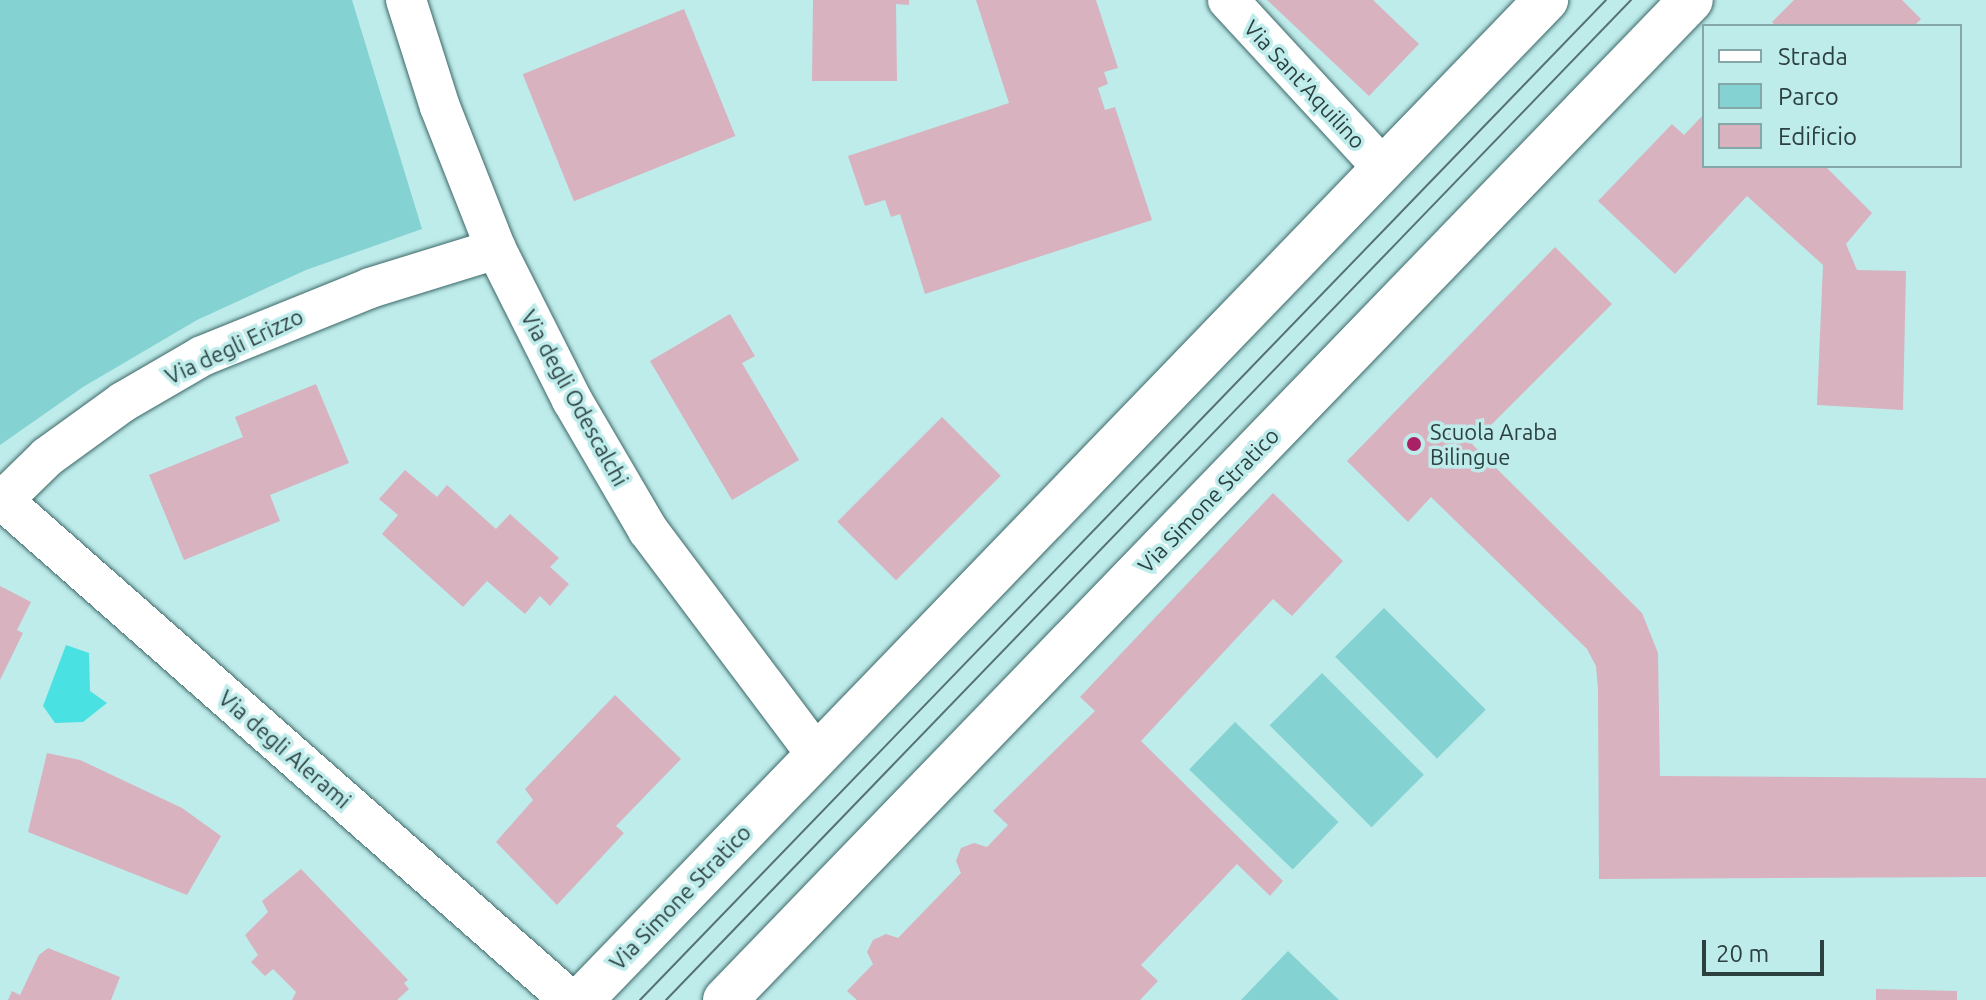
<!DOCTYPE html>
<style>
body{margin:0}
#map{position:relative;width:1986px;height:1000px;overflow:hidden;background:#beeceb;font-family:Ubuntu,sans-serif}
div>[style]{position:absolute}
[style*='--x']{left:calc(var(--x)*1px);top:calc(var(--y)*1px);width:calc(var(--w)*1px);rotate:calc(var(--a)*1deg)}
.green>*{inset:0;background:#85d2d2;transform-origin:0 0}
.water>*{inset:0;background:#4ae1e2}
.building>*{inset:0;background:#d8b2bf;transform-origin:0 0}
.roads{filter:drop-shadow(0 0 2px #3d6767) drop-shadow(0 0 2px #3d6767)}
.minor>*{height:40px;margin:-20px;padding:0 20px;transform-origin:20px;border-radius:20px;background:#fff}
.primary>*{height:44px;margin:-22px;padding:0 22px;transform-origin:22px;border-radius:22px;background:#fff}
.tram>*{height:2px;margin:-1px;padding:0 1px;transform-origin:1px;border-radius:1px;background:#577272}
.dots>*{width:22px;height:22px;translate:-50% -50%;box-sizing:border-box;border:4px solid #beeceb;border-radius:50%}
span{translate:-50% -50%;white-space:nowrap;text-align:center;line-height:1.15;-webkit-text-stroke:7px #beeceb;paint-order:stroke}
.street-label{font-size:22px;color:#2d4040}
.poi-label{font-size:22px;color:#2d4040}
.left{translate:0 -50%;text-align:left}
.legend{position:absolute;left:1702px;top:24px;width:260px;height:144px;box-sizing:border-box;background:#beeceb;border:2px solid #84a7a7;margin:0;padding:10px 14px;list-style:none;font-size:24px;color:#2d4040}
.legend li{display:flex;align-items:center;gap:16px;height:40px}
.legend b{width:40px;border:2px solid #84a7a7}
.scale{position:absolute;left:1702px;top:940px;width:122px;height:36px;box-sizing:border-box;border:4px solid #2d4040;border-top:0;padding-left:10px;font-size:24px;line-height:28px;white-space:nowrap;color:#2d4040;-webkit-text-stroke:6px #beeceb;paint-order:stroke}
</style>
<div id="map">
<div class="green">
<div style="clip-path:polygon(0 0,352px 0,422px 229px,306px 270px,197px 320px,83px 387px,0 445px)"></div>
<div style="left:1384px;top:608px;width:144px;height:69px;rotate:45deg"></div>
<div style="left:1322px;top:673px;width:144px;height:74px;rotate:45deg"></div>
<div style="left:1235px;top:722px;width:144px;height:66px;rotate:44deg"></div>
<div style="clip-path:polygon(1288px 951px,1339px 1000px,1241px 1000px)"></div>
</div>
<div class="water">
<div style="clip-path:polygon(66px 645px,89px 653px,90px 691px,107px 703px,83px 722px,55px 723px,43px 706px)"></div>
</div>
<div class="building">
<div style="clip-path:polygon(813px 0,909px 0,909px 5px,896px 4px,897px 81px,812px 81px)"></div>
<div style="clip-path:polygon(976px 0,1096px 0,1118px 68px,1104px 72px,1108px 84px,1098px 88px,1105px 110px,1115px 107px,1152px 220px,925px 294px,900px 214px,891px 217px,885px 200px,865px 206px,848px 156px,1009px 103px)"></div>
<div style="clip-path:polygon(1267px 0,1373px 0,1419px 44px,1369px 96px)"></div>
<div style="clip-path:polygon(1794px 0,1902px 0,1921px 19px,1914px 26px,1776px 26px,1772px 22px)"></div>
<div style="left:684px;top:9px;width:137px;height:174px;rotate:68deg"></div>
<div style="clip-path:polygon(1704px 114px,1704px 166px,1825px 166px,1872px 213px,1846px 244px,1857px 270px,1906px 271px,1903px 410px,1817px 405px,1823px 265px,1747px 196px,1675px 274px,1598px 201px,1672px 124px,1684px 135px)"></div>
<div style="clip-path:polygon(1555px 247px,1612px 304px,1472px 444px,1642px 613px,1658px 653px,1660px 776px,1986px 778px,1986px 877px,1599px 879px,1598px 689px,1596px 666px,1587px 649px,1431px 497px,1408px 522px,1347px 461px)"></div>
<div style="clip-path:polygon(730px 314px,755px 356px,742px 363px,799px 460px,732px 500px,650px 361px)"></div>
<div style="clip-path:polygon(316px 384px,349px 463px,270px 495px,280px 521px,184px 560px,149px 475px,243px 437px,235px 417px)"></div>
<div style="left:942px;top:417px;width:83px;height:148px;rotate:45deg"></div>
<div style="clip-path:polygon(405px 470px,437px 497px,447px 485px,496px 529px,510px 514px,559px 558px,550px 567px,569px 584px,550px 606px,540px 596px,525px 614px,487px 581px,463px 607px,382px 534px,398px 515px,379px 499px)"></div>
<div style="clip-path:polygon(1273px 493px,1343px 561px,1292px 616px,1273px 599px,1141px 741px,1283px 881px,1270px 896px,1237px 864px,1141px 965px,1158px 981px,1140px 1000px,857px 1000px,847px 991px,873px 964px,867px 952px,873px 940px,886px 934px,898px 938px,961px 873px,956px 861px,961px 848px,974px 843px,987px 847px,1008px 825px,993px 811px,1095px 711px,1080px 697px)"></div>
<div style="clip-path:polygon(0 586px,31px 602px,17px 630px,23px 633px,0 680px)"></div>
<div style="clip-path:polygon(615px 695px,681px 759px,616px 826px,624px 833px,557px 905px,496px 842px,533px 800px,525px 789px)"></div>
<div style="clip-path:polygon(47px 753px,80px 760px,182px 808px,221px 836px,187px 895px,28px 832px)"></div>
<div style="clip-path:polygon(301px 869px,408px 980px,404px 983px,409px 989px,397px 1000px,292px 1000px,296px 992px,273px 969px,265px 976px,251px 962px,258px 955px,245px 935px,268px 912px,262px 901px)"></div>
<div style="clip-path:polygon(48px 948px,120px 977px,111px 1000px,8px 1000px,12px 991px,20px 995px,39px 955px)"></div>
<div style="clip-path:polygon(1876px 989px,1957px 991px,1957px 1000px,1876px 1000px)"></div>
</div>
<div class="roads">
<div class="minor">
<div style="--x:406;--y:0;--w:112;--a:72.4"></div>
<div style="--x:440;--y:107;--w:153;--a:68.5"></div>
<div style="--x:496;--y:249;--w:169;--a:63.3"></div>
<div style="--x:572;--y:400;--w:151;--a:59.7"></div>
<div style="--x:648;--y:530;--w:281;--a:53.1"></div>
<div style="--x:1228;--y:0;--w:229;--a:47.3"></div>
<div style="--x:0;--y:498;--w:760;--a:41.37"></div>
<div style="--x:3;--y:500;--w:62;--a:-44.3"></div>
<div style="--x:47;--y:457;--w:94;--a:-35.9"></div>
<div style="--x:123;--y:402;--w:91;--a:-30.2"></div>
<div style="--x:202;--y:356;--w:181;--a:-22"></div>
<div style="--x:370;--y:288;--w:132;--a:-17.2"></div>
</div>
<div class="primary">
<div style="--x:581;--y:1000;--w:1390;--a:-46.02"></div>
<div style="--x:725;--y:1000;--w:1390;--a:-45.99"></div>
</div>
</div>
<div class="tram">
<div style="--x:640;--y:1000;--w:1390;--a:-45.99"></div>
<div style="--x:666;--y:1000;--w:1390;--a:-46.02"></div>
</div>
<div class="dots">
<div style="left:1414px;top:444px;background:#a92065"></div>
</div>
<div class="street-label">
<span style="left:1305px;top:84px;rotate:47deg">Via Sant'Aquilino</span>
<span style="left:234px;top:346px;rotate:-25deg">Via degli Erizzo</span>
<span style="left:575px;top:398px;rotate:61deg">Via degli Odescalchi</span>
<span style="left:1208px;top:500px;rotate:-46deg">Via Simone Stratico</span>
<span style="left:285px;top:749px;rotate:41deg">Via degli Alerami</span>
<span style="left:680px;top:897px;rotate:-46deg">Via Simone Stratico</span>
</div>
<div class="poi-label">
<span class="left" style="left:1430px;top:444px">Scuola Araba<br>Bilingue</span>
</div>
<ul class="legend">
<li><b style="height:10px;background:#fff"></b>Strada</li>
<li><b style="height:22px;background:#85d2d2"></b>Parco</li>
<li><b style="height:22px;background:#d8b2bf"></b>Edificio</li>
</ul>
<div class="scale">20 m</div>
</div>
